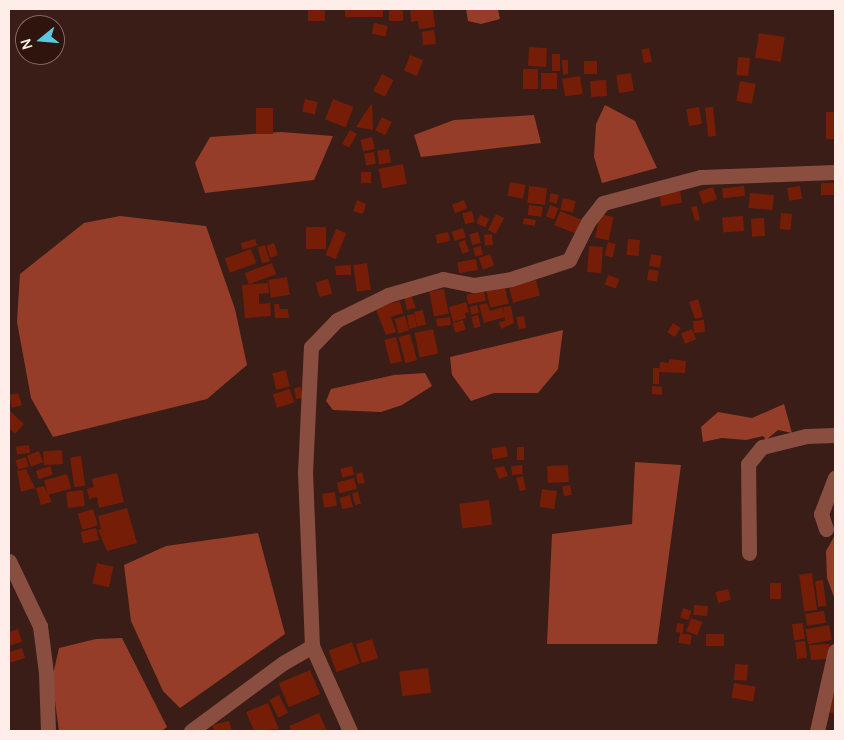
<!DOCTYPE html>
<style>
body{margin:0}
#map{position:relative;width:844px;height:740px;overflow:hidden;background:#3a1d16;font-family:Manrope,sans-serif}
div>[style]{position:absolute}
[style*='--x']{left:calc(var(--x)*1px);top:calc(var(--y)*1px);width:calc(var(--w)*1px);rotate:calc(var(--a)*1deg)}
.water>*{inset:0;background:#963d29}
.building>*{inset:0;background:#751d07;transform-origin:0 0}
.minor>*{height:15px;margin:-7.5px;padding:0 7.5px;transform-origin:7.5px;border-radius:7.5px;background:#894e40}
span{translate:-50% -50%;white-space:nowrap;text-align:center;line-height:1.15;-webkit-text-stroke:4px #2f130d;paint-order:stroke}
.frame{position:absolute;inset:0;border:10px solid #feede9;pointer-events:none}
.north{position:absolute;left:15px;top:15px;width:50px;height:50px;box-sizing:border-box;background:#2f130d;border:1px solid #826a65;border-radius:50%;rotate:253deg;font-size:14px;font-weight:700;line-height:20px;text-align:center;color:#feede9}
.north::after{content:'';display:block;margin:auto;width:18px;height:22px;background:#57c9e2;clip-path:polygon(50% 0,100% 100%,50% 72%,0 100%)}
</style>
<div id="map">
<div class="water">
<div style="clip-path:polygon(466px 9px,498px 9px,500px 19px,481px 24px,468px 21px)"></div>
<div style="clip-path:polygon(605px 105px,635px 121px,657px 168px,602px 183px,594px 157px,596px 124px)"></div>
<div style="clip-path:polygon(534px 115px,541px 143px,421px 157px,414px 135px,454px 120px)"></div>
<div style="clip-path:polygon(281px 132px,333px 136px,314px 180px,205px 193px,195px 163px,210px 137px)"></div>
<div style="clip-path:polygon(120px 216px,206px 226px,235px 309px,247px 365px,207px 399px,53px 437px,31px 398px,17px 322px,20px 274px,84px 223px)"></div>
<div style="clip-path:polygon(563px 330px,558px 369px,538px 393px,494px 393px,471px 401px,452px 375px,450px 357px)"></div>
<div style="clip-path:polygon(425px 373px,432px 386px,402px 405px,381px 412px,333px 410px,326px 401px,331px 389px,394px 375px)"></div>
<div style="clip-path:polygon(784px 404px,792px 433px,778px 430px,766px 440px,763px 436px,746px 440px,722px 438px,703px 442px,701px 427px,718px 412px,752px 418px)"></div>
<div style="clip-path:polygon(635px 462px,681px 465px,657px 644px,547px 644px,552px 534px,632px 524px)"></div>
<div style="clip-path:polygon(258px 533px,285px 634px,180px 708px,163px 691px,131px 621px,124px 565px,166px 546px)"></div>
<div style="clip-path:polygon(835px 535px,835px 597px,834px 597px,827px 578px,826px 551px)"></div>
<div style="clip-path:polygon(122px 638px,167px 727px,162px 731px,59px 731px,52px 679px,59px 648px,96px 639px)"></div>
</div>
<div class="building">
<div style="left:308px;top:9px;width:17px;height:12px"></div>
<div style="left:345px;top:9px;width:38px;height:8px"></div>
<div style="left:389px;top:9px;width:14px;height:12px"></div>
<div style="clip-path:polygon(410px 9px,433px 9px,435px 27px,419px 29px,418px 21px,411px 22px)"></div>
<div style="left:374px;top:23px;width:14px;height:11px;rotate:12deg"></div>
<div style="clip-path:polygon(434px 30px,436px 44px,423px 45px,422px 32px)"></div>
<div style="left:759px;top:33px;width:26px;height:25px;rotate:9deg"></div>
<div style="left:529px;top:47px;width:18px;height:19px;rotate:3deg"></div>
<div style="left:649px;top:48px;width:14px;height:8px;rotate:78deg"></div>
<div style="left:552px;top:54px;width:8px;height:17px"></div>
<div style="left:410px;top:55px;width:14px;height:17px;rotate:21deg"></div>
<div style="left:738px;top:57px;width:12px;height:18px;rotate:5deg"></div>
<div style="clip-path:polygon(562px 60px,568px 60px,568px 74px,563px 75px)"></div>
<div style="left:597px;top:61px;width:13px;height:13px;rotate:90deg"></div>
<div style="left:523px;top:69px;width:15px;height:20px"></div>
<div style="left:541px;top:73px;width:16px;height:16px"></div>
<div style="left:631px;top:73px;width:18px;height:15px;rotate:81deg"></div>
<div style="left:382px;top:74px;width:13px;height:19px;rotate:27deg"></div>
<div style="left:580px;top:76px;width:18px;height:18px;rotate:81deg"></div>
<div style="left:606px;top:80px;width:16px;height:16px;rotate:86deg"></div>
<div style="left:740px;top:81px;width:16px;height:20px;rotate:11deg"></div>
<div style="left:305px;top:99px;width:13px;height:13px;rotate:13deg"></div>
<div style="left:333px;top:99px;width:22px;height:22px;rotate:21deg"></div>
<div style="clip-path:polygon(372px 103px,373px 130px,356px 127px,365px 113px)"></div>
<div style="left:699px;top:107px;width:17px;height:13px;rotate:80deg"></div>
<div style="left:713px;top:107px;width:29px;height:8px;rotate:84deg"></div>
<div style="left:256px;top:108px;width:17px;height:26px"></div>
<div style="left:826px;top:112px;width:9px;height:27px"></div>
<div style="left:382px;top:117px;width:11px;height:15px;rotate:27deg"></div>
<div style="left:350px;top:130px;width:8px;height:16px;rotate:30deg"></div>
<div style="left:372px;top:137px;width:12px;height:12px;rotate:76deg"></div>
<div style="left:389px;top:149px;width:14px;height:12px;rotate:82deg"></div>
<div style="left:374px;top:152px;width:12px;height:10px;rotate:81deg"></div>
<div style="left:403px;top:164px;width:20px;height:25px;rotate:79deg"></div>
<div style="left:361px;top:172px;width:10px;height:11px"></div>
<div style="left:510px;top:182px;width:16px;height:14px;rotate:11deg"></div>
<div style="left:821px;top:183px;width:14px;height:12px"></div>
<div style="left:529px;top:186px;width:18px;height:17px;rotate:6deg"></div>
<div style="left:744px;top:186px;width:10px;height:22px;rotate:84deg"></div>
<div style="left:800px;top:186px;width:13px;height:13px;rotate:81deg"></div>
<div style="left:713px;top:187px;width:13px;height:15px;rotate:72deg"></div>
<div style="left:680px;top:191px;width:12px;height:21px;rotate:81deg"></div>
<div style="left:551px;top:193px;width:8px;height:9px;rotate:14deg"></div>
<div style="left:750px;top:193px;width:24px;height:15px;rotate:5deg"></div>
<div style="left:563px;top:198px;width:13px;height:12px;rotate:13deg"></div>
<div style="clip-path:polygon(357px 200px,366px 204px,363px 214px,353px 211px)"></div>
<div style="left:464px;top:200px;width:9px;height:13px;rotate:69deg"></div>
<div style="left:529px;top:205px;width:14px;height:10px;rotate:8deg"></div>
<div style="left:550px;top:205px;width:9px;height:12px;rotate:21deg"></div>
<div style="clip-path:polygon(697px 206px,700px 220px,695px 221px,691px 207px)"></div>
<div style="left:472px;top:211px;width:11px;height:10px;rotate:75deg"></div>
<div style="left:560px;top:211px;width:24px;height:15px;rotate:22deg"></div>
<div style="left:781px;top:213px;width:11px;height:16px;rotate:5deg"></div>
<div style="left:496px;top:214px;width:9px;height:18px;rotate:27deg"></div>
<div style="left:600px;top:214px;width:14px;height:24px;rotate:12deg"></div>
<div style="left:480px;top:215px;width:10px;height:9px;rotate:24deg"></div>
<div style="left:743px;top:216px;width:15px;height:21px;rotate:86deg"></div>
<div style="left:524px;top:218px;width:12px;height:6px;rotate:9deg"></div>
<div style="left:764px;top:218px;width:18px;height:13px;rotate:87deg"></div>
<div style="left:306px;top:227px;width:20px;height:22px"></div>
<div style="left:463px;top:228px;width:10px;height:12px;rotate:73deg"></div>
<div style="left:336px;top:229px;width:11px;height:28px;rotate:22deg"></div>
<div style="left:448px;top:232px;width:9px;height:13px;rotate:77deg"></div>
<div style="left:478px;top:232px;width:11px;height:9px;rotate:75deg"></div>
<div style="left:492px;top:234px;width:11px;height:8px;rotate:85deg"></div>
<div style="left:255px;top:239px;width:7px;height:15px;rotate:74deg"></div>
<div style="left:628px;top:239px;width:12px;height:16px;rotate:5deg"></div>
<div style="left:465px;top:240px;width:12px;height:7px;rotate:70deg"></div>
<div style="left:608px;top:242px;width:8px;height:14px;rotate:14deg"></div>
<div style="left:274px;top:243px;width:13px;height:8px;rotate:72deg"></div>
<div style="left:265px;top:245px;width:17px;height:8px;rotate:73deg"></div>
<div style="left:481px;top:246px;width:9px;height:8px;rotate:77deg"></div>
<div style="left:589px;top:246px;width:14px;height:26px;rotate:4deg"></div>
<div style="left:251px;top:249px;width:15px;height:28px;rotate:70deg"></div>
<div style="left:490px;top:254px;width:12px;height:12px;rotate:70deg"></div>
<div style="left:651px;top:254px;width:11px;height:12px;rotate:10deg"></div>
<div style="left:476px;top:259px;width:11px;height:19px;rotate:80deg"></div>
<div style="left:272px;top:263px;width:12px;height:29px;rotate:70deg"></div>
<div style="left:367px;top:263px;width:27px;height:14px;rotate:82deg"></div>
<div style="clip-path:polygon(351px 265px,351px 275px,336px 275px,335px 266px)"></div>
<div style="left:649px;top:269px;width:10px;height:11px;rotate:11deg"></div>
<div style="left:608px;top:275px;width:12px;height:10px;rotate:20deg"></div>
<div style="left:287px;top:277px;width:18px;height:19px;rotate:81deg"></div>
<div style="left:328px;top:279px;width:15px;height:13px;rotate:74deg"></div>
<div style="left:536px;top:280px;width:16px;height:28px;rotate:75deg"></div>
<div style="clip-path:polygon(268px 283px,269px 293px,259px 294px,259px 304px,270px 303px,271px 316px,245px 318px,242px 285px)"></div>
<div style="left:505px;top:287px;width:17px;height:19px;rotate:77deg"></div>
<div style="left:444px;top:289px;width:25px;height:15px;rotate:79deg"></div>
<div style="left:484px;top:291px;width:10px;height:18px;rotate:79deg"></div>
<div style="clip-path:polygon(411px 295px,416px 308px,407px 310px,404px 297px)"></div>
<div style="clip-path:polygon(698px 299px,703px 317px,695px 319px,689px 302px)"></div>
<div style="clip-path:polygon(400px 301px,403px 313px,391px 317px,396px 332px,386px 335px,375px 307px)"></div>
<div style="clip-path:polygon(466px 302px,469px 312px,465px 313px,466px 318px,453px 322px,449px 307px)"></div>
<div style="clip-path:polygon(487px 303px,490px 311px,502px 307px,505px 317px,484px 323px,479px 305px)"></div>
<div style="clip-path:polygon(274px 304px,279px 304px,280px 309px,288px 309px,289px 318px,275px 318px)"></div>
<div style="left:477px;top:305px;width:8px;height:8px;rotate:76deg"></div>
<div style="clip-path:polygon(511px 306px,514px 323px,501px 329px,499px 322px,505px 321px,503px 307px)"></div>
<div style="left:423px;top:310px;width:15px;height:9px;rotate:79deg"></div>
<div style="clip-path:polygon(414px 314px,417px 327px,409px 329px,407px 315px)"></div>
<div style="left:478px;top:315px;width:12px;height:7px;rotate:76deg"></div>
<div style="left:405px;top:316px;width:15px;height:11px;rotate:74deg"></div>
<div style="clip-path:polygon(524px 316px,526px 328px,519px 329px,516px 317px)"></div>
<div style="left:450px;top:317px;width:8px;height:14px;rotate:83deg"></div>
<div style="left:463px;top:320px;width:10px;height:11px;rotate:73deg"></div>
<div style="left:704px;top:320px;width:12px;height:11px;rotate:85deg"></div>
<div style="left:673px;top:323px;width:9px;height:11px;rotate:32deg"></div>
<div style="left:433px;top:329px;width:25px;height:19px;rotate:78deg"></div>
<div style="left:692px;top:329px;width:11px;height:12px;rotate:68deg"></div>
<div style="left:410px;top:334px;width:27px;height:12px;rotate:75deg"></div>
<div style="left:396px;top:337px;width:25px;height:12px;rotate:76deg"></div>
<div style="clip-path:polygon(669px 359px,686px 361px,685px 373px,659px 372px,660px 362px,669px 363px)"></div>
<div style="left:653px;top:368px;width:6px;height:16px"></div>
<div style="left:286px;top:370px;width:17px;height:14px;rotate:77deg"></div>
<div style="clip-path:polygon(652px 386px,662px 387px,662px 395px,652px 394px)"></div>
<div style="left:301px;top:387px;width:11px;height:7px;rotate:80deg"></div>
<div style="left:290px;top:389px;width:14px;height:18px;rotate:73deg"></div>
<div style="clip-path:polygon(18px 393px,22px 405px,12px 408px,9px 395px)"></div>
<div style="clip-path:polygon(9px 410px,24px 424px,15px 434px,9px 428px)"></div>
<div style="left:29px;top:445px;width:8px;height:13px;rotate:83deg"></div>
<div style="left:506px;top:446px;width:11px;height:15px;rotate:80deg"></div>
<div style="left:517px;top:447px;width:7px;height:13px"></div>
<div style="left:62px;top:450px;width:14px;height:19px;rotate:86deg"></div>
<div style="left:39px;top:451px;width:12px;height:13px;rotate:70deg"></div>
<div style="left:81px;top:456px;width:30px;height:11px;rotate:82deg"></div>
<div style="left:26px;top:457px;width:10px;height:11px;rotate:73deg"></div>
<div style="left:522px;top:465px;width:9px;height:11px;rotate:84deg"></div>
<div style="left:568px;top:465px;width:17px;height:21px;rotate:87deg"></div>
<div style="left:50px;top:466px;width:9px;height:15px;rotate:72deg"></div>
<div style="left:352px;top:466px;width:9px;height:12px;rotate:77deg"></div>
<div style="clip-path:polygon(504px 466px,508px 476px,499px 479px,495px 468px)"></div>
<div style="clip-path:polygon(26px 469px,35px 488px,21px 492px,17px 471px)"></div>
<div style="clip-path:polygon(362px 472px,365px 483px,358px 484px,356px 474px)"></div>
<div style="clip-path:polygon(117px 473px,124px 502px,99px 508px,97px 497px,89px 499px,87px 489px,94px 487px,92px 479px)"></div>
<div style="left:67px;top:474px;width:15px;height:24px;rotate:74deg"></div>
<div style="clip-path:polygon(523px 476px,526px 490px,520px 491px,516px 478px)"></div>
<div style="left:354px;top:478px;width:11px;height:18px;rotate:75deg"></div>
<div style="left:570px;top:485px;width:10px;height:8px;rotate:79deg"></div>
<div style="clip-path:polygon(44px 486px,52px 502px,41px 505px,36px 488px)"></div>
<div style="left:542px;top:489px;width:15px;height:18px;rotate:8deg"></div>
<div style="left:83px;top:490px;width:16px;height:17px;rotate:83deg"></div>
<div style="left:335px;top:492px;width:14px;height:13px;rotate:82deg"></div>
<div style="left:358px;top:492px;width:12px;height:6px;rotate:76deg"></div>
<div style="left:350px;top:495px;width:12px;height:11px;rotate:76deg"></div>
<div style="left:489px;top:500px;width:25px;height:30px;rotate:83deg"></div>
<div style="clip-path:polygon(127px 508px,137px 543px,107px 551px,98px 530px,101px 529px,98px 516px)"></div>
<div style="left:93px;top:509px;width:17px;height:16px;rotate:73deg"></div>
<div style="left:96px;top:528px;width:12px;height:16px;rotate:76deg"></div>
<div style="left:97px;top:563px;width:17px;height:21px;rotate:13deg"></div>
<div style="left:812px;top:573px;width:37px;height:13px;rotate:82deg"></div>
<div style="left:823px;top:580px;width:26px;height:8px;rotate:83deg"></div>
<div style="left:770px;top:583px;width:11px;height:16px"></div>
<div style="left:728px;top:589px;width:11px;height:13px;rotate:75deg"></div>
<div style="left:694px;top:605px;width:14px;height:10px;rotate:4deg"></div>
<div style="left:683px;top:608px;width:9px;height:10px;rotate:18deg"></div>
<div style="left:824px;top:611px;width:12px;height:19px;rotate:81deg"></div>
<div style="left:691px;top:618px;width:12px;height:14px;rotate:20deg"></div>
<div style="left:677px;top:623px;width:7px;height:9px;rotate:8deg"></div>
<div style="left:803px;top:623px;width:16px;height:11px;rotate:83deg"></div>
<div style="left:829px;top:625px;width:15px;height:24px;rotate:79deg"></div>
<div style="clip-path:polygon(18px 629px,22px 642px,9px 646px,9px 632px)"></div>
<div style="left:680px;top:633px;width:12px;height:10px;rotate:9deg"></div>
<div style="left:706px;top:634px;width:18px;height:12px"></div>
<div style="left:372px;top:639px;width:20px;height:17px;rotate:72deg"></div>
<div style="left:805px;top:641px;width:17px;height:10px;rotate:83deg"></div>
<div style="left:352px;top:642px;width:23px;height:25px;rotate:70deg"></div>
<div style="clip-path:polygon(830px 644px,827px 659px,811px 660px,809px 645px)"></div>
<div style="clip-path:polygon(22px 648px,25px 658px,9px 663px,9px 652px)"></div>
<div style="left:735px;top:664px;width:13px;height:16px;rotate:4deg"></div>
<div style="left:428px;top:668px;width:25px;height:29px;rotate:83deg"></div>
<div style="left:310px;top:670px;width:26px;height:34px;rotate:67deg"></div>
<div style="left:734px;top:683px;width:22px;height:15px;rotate:10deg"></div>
<div style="clip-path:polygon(834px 693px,835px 693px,835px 714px,828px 712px)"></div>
<div style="left:279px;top:695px;width:20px;height:11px;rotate:63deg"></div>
<div style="clip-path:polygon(268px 703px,279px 729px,254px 731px,246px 712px)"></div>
<div style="clip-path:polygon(319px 713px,327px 731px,291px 731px,289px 726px)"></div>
<div style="clip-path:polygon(229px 721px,232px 731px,214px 731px,212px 725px)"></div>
</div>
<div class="minor">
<div style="--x:826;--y:529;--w:16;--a:-108"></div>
<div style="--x:821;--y:514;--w:39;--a:-69"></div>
<div style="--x:749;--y:553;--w:89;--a:-90.6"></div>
<div style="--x:748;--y:464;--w:22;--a:-51"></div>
<div style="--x:762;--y:447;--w:45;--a:-14"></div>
<div style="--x:806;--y:436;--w:29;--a:-2"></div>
<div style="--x:9;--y:561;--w:72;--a:64.5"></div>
<div style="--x:40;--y:626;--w:47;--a:82.7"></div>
<div style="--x:46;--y:673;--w:58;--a:88"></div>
<div style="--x:191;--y:731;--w:114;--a:-36.5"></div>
<div style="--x:283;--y:663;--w:34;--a:-30"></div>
<div style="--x:350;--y:731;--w:93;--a:-114.1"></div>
<div style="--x:312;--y:646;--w:173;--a:-92.3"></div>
<div style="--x:305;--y:473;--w:126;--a:-87.3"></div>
<div style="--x:311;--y:347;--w:37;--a:-46"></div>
<div style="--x:337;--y:320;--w:57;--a:-26.1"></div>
<div style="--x:388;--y:295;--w:57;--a:-16.2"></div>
<div style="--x:443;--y:279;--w:32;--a:11"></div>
<div style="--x:474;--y:285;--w:37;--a:-9"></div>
<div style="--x:511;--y:279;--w:61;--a:-18.1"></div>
<div style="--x:569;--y:260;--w:42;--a:-63.4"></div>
<div style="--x:588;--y:222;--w:24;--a:-52"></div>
<div style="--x:603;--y:203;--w:101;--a:-14.9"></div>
<div style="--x:701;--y:177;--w:134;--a:-2.1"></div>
<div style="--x:817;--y:731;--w:82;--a:-77.3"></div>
</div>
<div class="frame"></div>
<div class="north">N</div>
</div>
